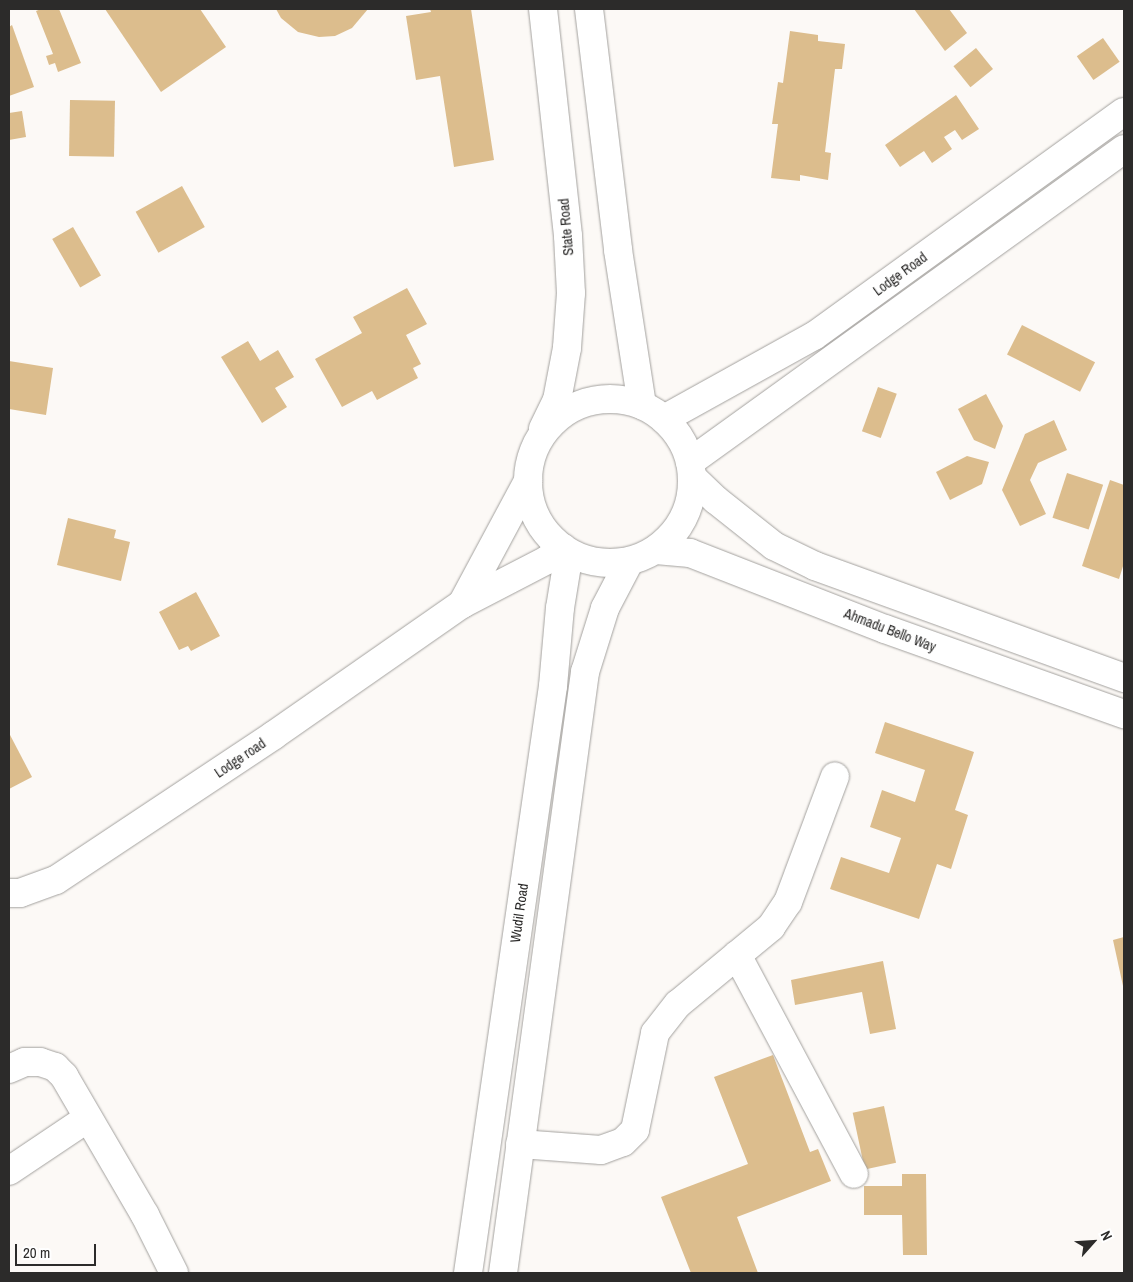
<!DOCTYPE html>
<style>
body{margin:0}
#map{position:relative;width:1133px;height:1282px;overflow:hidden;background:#fcf9f6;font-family:"Archivo Narrow",sans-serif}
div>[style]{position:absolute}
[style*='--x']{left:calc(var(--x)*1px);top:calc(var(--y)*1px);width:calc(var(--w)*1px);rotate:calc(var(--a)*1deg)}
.building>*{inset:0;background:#dcbd8d;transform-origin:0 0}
.roads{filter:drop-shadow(0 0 1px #a3a19e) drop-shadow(0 0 1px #a3a19e)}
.minor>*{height:28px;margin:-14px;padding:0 14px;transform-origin:14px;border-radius:14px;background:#fff}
.major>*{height:28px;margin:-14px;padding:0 14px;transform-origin:14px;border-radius:14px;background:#fff}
.major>.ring{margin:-14px;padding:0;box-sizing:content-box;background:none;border:28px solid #fff;border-radius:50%}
span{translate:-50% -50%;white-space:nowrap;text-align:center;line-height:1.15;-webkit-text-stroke:4px #fff;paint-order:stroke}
.street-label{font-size:14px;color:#2c2b2a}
.frame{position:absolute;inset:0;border:10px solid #2c2b2a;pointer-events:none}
.north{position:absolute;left:1068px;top:1217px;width:50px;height:50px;-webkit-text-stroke:4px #fff;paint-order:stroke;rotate:64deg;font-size:14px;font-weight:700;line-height:20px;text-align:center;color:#2c2b2a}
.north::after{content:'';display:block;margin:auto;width:18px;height:22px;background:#2c2b2a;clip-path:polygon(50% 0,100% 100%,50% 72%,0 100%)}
.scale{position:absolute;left:15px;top:1244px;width:81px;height:22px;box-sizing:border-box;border:2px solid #2c2b2a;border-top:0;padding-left:6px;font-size:15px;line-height:18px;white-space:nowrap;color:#2c2b2a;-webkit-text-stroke:4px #fff;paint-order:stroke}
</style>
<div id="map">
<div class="building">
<div style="clip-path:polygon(41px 9px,59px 9px,81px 63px,58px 72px,55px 63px,49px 65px,46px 56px,53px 54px,36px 11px)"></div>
<div style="clip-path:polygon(105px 9px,200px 9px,226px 47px,161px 92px)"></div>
<div style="clip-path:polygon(276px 9px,368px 9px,352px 28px,335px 36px,319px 37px,298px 32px,281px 18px)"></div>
<div style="clip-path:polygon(430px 9px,471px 9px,494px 160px,454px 167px,440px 76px,416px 80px,406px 16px,431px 12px)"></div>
<div style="clip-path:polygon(914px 9px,949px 9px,967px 33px,945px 51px)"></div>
<div style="clip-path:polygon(12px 25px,34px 87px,9px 96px,9px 27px)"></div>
<div style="clip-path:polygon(790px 31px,818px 35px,818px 41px,845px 44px,842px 69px,835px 69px,825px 152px,831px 153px,828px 180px,800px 175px,800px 181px,771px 178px,778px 124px,772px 124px,778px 82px,783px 83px)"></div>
<div style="left:1103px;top:38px;width:29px;height:32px;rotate:55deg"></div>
<div style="left:976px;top:48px;width:27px;height:29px;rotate:51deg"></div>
<div style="clip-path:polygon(956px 95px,979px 129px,962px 140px,955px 130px,944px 137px,952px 149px,932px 163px,924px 151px,900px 167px,885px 145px)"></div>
<div style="left:70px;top:100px;width:45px;height:56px;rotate:1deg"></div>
<div style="clip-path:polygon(22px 111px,26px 137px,9px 140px,9px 113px)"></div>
<div style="left:182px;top:186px;width:47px;height:53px;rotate:61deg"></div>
<div style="left:73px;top:227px;width:56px;height:24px;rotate:60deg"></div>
<div style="clip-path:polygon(407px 288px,427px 324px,406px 335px,421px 364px,413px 368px,418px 378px,377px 400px,372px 391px,342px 407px,315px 359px,362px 333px,353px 317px)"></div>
<div style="left:1022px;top:325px;width:82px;height:33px;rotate:27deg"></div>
<div style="clip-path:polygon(248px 341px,260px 361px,278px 350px,294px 377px,275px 388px,287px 407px,262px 423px,221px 357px)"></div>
<div style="clip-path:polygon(9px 361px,53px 368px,46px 415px,9px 409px)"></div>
<div style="left:878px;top:387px;width:20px;height:47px;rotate:20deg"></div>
<div style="clip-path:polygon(986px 394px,1003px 426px,995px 449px,974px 440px,958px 409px)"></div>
<div style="clip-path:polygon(1054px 420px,1067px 450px,1038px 463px,1030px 480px,1046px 514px,1020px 526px,1002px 490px,1025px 434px)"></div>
<div style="clip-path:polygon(967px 456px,989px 462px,982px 484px,950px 500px,936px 472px)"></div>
<div style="left:1067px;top:473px;width:38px;height:47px;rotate:18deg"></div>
<div style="clip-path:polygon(1110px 480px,1124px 485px,1124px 563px,1119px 579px,1082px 566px)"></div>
<div style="clip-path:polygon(68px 518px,116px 530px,114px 538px,130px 542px,121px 581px,57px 565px)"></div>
<div style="clip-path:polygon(196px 592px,220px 636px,191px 651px,188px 646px,179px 650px,159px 612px)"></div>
<div style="clip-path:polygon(885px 722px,974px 752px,955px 810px,968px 815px,951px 869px,937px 864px,919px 919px,830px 889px,841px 857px,889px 873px,901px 838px,870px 827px,882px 790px,915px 802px,925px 770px,875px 753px)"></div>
<div style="clip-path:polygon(9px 733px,32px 777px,9px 789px)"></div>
<div style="clip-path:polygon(1124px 937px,1124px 986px,1123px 986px,1113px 940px)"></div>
<div style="clip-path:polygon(883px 961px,896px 1029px,870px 1034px,862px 992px,795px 1005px,791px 980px)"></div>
<div style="clip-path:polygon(773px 1055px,810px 1152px,818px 1149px,831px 1181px,737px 1217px,758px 1273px,691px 1273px,661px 1197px,748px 1164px,714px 1077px)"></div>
<div style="left:884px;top:1106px;width:58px;height:32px;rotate:78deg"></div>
<div style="clip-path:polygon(902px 1174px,926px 1174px,927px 1255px,903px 1255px,902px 1215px,864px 1215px,864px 1186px,902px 1186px)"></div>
</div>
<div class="roads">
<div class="minor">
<div style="--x:664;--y:419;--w:171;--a:-29"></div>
<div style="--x:814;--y:336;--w:382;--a:-35.9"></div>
<div style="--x:690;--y:462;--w:535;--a:-35.8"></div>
<div style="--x:462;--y:604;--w:140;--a:-61.8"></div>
<div style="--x:9;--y:893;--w:11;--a:0"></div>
<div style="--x:20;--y:893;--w:38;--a:-20"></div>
<div style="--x:56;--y:880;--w:262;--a:-33.6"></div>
<div style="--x:274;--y:735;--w:229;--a:-34.9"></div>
<div style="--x:462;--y:604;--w:96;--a:-27.4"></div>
<div style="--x:547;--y:560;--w:20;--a:-37"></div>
<div style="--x:737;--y:955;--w:248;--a:61.9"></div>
<div style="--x:9;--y:1069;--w:17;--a:-24"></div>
<div style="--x:25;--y:1062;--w:15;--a:0"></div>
<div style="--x:40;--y:1062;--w:16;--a:18"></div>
<div style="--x:55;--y:1067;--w:13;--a:45"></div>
<div style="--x:64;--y:1076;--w:161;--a:59.8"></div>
<div style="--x:145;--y:1215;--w:65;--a:63.4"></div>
<div style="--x:520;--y:1144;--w:81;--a:4.2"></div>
<div style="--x:601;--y:1150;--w:23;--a:-20"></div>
<div style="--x:623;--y:1142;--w:17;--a:-45"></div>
<div style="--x:635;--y:1130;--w:99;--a:-78.3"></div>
<div style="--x:655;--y:1033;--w:37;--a:-52"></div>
<div style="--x:678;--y:1004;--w:121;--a:-39.6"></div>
<div style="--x:771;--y:927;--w:30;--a:-56"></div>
<div style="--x:788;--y:902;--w:134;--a:-69.5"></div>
<div style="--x:9;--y:1171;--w:95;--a:-33.9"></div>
</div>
<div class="major">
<div style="--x:543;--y:9;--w:228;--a:83.7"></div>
<div style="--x:568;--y:236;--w:57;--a:87"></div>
<div style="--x:571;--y:293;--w:55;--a:94.2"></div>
<div style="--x:567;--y:348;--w:53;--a:100.9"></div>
<div style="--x:557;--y:400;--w:32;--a:116"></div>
<div style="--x:589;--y:9;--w:243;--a:83.1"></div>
<div style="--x:618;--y:250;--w:157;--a:81.2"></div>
<div class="ring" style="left:528px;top:399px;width:136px;height:136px"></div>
<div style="--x:692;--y:477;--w:33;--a:44"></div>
<div style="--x:716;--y:500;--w:74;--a:38.4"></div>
<div style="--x:774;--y:546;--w:46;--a:26"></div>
<div style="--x:815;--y:566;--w:329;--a:19.9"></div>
<div style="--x:656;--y:550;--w:34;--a:5"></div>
<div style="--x:690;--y:553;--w:209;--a:21.3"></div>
<div style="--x:885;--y:629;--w:254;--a:19.6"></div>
<div style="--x:468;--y:1273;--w:593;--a:-81.76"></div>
<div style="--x:553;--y:686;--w:78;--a:-84.9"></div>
<div style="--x:560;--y:608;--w:56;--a:-80.7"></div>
<div style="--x:503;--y:1273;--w:607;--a:-82.23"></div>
<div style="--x:585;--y:672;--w:67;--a:-72.6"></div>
<div style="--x:605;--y:608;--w:52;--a:-62.4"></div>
</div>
</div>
<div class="street-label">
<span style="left:566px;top:227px;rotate:-95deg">State Road</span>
<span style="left:900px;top:274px;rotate:-36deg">Lodge Road</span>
<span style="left:890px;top:630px;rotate:21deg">Ahmadu Bello Way</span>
<span style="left:240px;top:758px;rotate:-34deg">Lodge road</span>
<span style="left:519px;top:913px;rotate:-82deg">Wudil Road</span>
</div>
<div class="frame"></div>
<div class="north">N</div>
<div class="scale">20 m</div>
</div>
